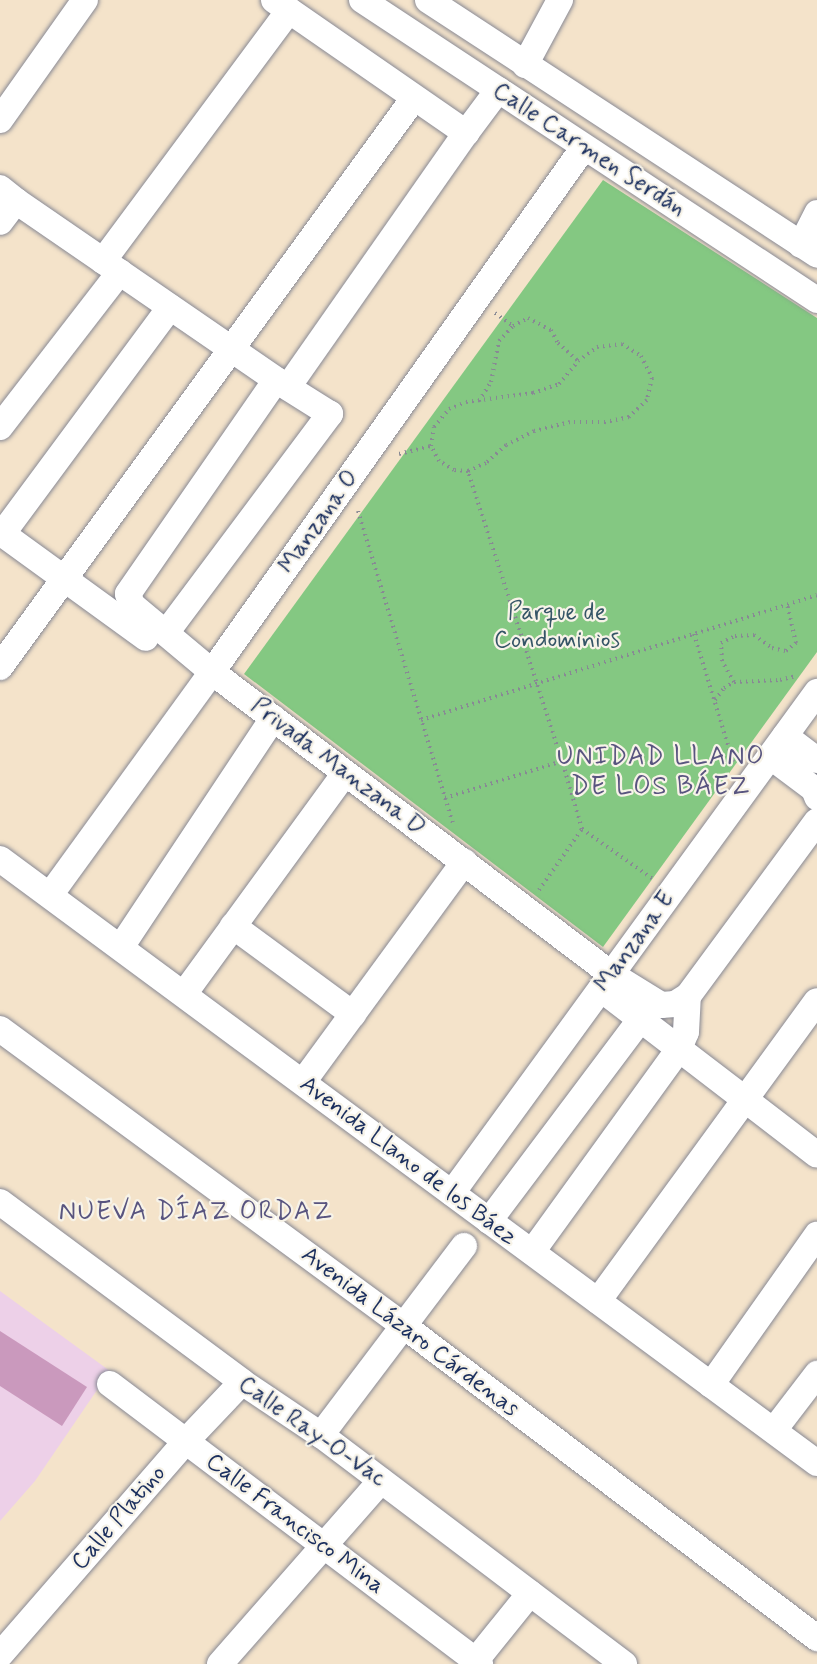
<!DOCTYPE html>
<meta charset="utf-8">
<style>
body{margin:0}
#map{position:relative;width:817px;height:1664px;overflow:hidden;background:#f4e3ca;font-family:Mynerve,sans-serif}
div>[style]{position:absolute}
[style*='--x']{left:calc(var(--x)*1px);top:calc(var(--y)*1px);width:calc(var(--w)*1px);rotate:calc(var(--a)*1deg)}
.built>*{inset:0;background:#edd0e8}
.green>*{inset:0;background:#84c882}
.building>*{inset:0;background:#ca99bd}
.path>*{height:4px;margin-top:-2px;transform-origin:0;background:repeating-linear-gradient(90deg,#888994 0 1.5px,transparent 0 6px)}
.roads{filter:drop-shadow(0 0 2px #888994) drop-shadow(0 0 2px #888994)}
.minor>*{height:26px;margin:-13px;padding:0 13px;transform-origin:13px;border-radius:13px;background:#fff}
span{translate:-50% -50%;white-space:nowrap;text-align:center;line-height:1.15;-webkit-text-stroke:4.5px #f7f3e8;paint-order:stroke}
.street-label{font-size:24px;color:#1b2f5e}
.park-label{font-size:24px;color:#355567}
.neighbourhood-label{font-size:26px;color:#58547f;letter-spacing:1.5px}
</style>
<div id="map">
<div class="built">
<div style="clip-path:polygon(0 1291px,110px 1371px,35px 1481px,0 1521px)"></div>
</div>
<div class="green">
<div style="clip-path:polygon(603px 180px,817px 318px,817px 652px,603px 947px,244px 674px)"></div>
</div>
<div class="building">
<div style="clip-path:polygon(0 1331px,87px 1387px,62px 1426px,0 1386px)"></div>
</div>
<div class="path">
<div style="--x:495;--y:313;--w:22;--a:36"></div>
<div style="--x:513;--y:326;--w:17;--a:-28"></div>
<div style="--x:528;--y:318;--w:26;--a:28"></div>
<div style="--x:551;--y:330;--w:15;--a:62"></div>
<div style="--x:558;--y:343;--w:27;--a:42"></div>
<div style="--x:622;--y:344;--w:22;--a:32"></div>
<div style="--x:641;--y:356;--w:25;--a:63"></div>
<div style="--x:652;--y:378;--w:23;--a:103"></div>
<div style="--x:647;--y:400;--w:25;--a:137"></div>
<div style="--x:629;--y:417;--w:25;--a:168"></div>
<div style="--x:605;--y:422;--w:35;--a:180"></div>
<div style="--x:570;--y:422;--w:37;--a:166"></div>
<div style="--x:534;--y:431;--w:31;--a:153"></div>
<div style="--x:506;--y:445;--w:27;--a:138"></div>
<div style="--x:486;--y:463;--w:20;--a:156"></div>
<div style="--x:468;--y:471;--w:14;--a:-176"></div>
<div style="--x:454;--y:470;--w:17;--a:-149"></div>
<div style="--x:439;--y:461;--w:17;--a:-118"></div>
<div style="--x:431;--y:446;--w:19;--a:-81"></div>
<div style="--x:434;--y:427;--w:23;--a:-50"></div>
<div style="--x:449;--y:409;--w:18;--a:-22"></div>
<div style="--x:466;--y:402;--w:68;--a:-7.7"></div>
<div style="--x:533;--y:393;--w:28;--a:-19"></div>
<div style="--x:559;--y:384;--w:30;--a:-50"></div>
<div style="--x:578;--y:361;--w:24;--a:-36"></div>
<div style="--x:597;--y:347;--w:25;--a:-7"></div>
<div style="--x:479;--y:401;--w:22;--a:-58"></div>
<div style="--x:491;--y:382;--w:42;--a:-79"></div>
<div style="--x:499;--y:341;--w:21;--a:-47"></div>
<div style="--x:399;--y:454;--w:33;--a:-14"></div>
<div style="--x:358;--y:511;--w:326;--a:73.1"></div>
<div style="--x:694;--y:634;--w:137;--a:73"></div>
<div style="--x:734;--y:682;--w:24;--a:-120"></div>
<div style="--x:722;--y:661;--w:18;--a:-93"></div>
<div style="--x:721;--y:643;--w:16;--a:-27"></div>
<div style="--x:735;--y:636;--w:19;--a:-3"></div>
<div style="--x:754;--y:635;--w:22;--a:36"></div>
<div style="--x:772;--y:648;--w:14;--a:12"></div>
<div style="--x:786;--y:651;--w:13;--a:-39"></div>
<div style="--x:796;--y:643;--w:40;--a:-103"></div>
<div style="--x:715;--y:700;--w:15;--a:-53"></div>
<div style="--x:724;--y:688;--w:12;--a:-31"></div>
<div style="--x:734;--y:682;--w:46;--a:-2.5"></div>
<div style="--x:780;--y:680;--w:16;--a:-14"></div>
<div style="--x:421;--y:720;--w:415;--a:-17.5"></div>
<div style="--x:445;--y:798;--w:123;--a:-17.5"></div>
<div style="--x:562;--y:761;--w:305;--a:-108"></div>
<div style="--x:582;--y:829;--w:87;--a:35.2"></div>
<div style="--x:539;--y:890;--w:75;--a:-54.8"></div>
<div style="--x:582;--y:829;--w:71;--a:-106.4"></div>
</div>
<div class="roads">
<div class="minor">
<div style="--x:274;--y:0;--w:234;--a:34.7"></div>
<div style="--x:466;--y:133;--w:54;--a:-53.3"></div>
<div style="--x:362;--y:0;--w:545;--a:33.4"></div>
<div style="--x:428;--y:0;--w:465;--a:33.2"></div>
<div style="--x:525;--y:65;--w:74;--a:-61.7"></div>
<div style="--x:0;--y:120;--w:147;--a:-54.7"></div>
<div style="--x:0;--y:188;--w:21;--a:39"></div>
<div style="--x:16;--y:201;--w:26;--a:127"></div>
<div style="--x:16;--y:201;--w:316;--a:34.5"></div>
<div style="--x:801;--y:245;--w:36;--a:-63"></div>
<div style="--x:103;--y:261;--w:312;--a:-53.4"></div>
<div style="--x:288;--y:387;--w:310;--a:-55"></div>
<div style="--x:0;--y:427;--w:196;--a:-52.3"></div>
<div style="--x:0;--y:532;--w:180;--a:36"></div>
<div style="--x:3;--y:533;--w:281;--a:-53.5"></div>
<div style="--x:166;--y:633;--w:274;--a:-53.2"></div>
<div style="--x:330;--y:414;--w:64;--a:-147.8"></div>
<div style="--x:276;--y:380;--w:260;--a:124.7"></div>
<div style="--x:128;--y:594;--w:12;--a:70"></div>
<div style="--x:132;--y:605;--w:104;--a:39.9"></div>
<div style="--x:212;--y:672;--w:500;--a:37.12"></div>
<div style="--x:611;--y:974;--w:59;--a:31.8"></div>
<div style="--x:661;--y:1005;--w:14;--a:-4"></div>
<div style="--x:675;--y:1004;--w:15;--a:-32"></div>
<div style="--x:688;--y:996;--w:217;--a:-53.6"></div>
<div style="--x:0;--y:667;--w:704;--a:-53.96"></div>
<div style="--x:785;--y:736;--w:40;--a:37"></div>
<div style="--x:770;--y:756;--w:55;--a:36.9"></div>
<div style="--x:814;--y:789;--w:9;--a:69"></div>
<div style="--x:0;--y:859;--w:1016;--a:36.48"></div>
<div style="--x:50;--y:895;--w:276;--a:-54"></div>
<div style="--x:212;--y:672;--w:643;--a:-54.68"></div>
<div style="--x:233;--y:926;--w:149;--a:36.3"></div>
<div style="--x:121;--y:947;--w:275;--a:-56.4"></div>
<div style="--x:601;--y:989;--w:272;--a:37.5"></div>
<div style="--x:184;--y:994;--w:273;--a:-53.9"></div>
<div style="--x:0;--y:1029;--w:501;--a:36.32"></div>
<div style="--x:404;--y:1326;--w:518;--a:37.07"></div>
<div style="--x:303;--y:1082;--w:273;--a:-53.8"></div>
<div style="--x:452;--y:1193;--w:620;--a:-53.93"></div>
<div style="--x:0;--y:1202;--w:302;--a:36.6"></div>
<div style="--x:242;--y:1382;--w:95;--a:33.9"></div>
<div style="--x:321;--y:1435;--w:380;--a:37.1"></div>
<div style="--x:489;--y:1221;--w:251;--a:-53.1"></div>
<div style="--x:532;--y:1252;--w:251;--a:-54.1"></div>
<div style="--x:679;--y:1049;--w:18;--a:-68"></div>
<div style="--x:686;--y:1032;--w:36;--a:-87"></div>
<div style="--x:598;--y:1301;--w:371;--a:-53.9"></div>
<div style="--x:110;--y:1384;--w:464;--a:37.1"></div>
<div style="--x:711;--y:1385;--w:184;--a:-54.8"></div>
<div style="--x:774;--y:1430;--w:71;--a:-52.5"></div>
<div style="--x:321;--y:1435;--w:237;--a:-52.9"></div>
<div style="--x:0;--y:1655;--w:284;--a:-49"></div>
<div style="--x:186;--y:1441;--w:81;--a:-46.5"></div>
<div style="--x:220;--y:1664;--w:244;--a:-48.7"></div>
<div style="--x:473;--y:1664;--w:91;--a:-51.2"></div>
</div>
</div>
<div class="street-label">
<span style="left:589px;top:150px;rotate:33deg">Calle Carmen Serdán</span>
<span style="left:319px;top:522px;rotate:-55deg">Manzana O</span>
<span style="left:338px;top:767px;rotate:37deg">Privada Manzana D</span>
<span style="left:635px;top:942px;rotate:-54deg">Manzana E</span>
<span style="left:408px;top:1161px;rotate:37deg">Avenida Llano de los Báez</span>
<span style="left:410px;top:1332px;rotate:37deg">Avenida Lázaro Cárdenas</span>
<span style="left:312px;top:1432px;rotate:35deg">Calle Ray-O-Vac</span>
<span style="left:119px;top:1518px;rotate:-49deg">Calle Platino</span>
<span style="left:295px;top:1524px;rotate:37deg">Calle Francisco Mina</span>
</div>
<div class="park-label">
<span style="left:557px;top:627px">Parque de<br>Condominios</span>
</div>
<div class="neighbourhood-label">
<span style="left:661px;top:773px">UNIDAD LLANO<br>DE LOS BÁEZ</span>
<span style="left:196px;top:1213px">NUEVA DÍAZ ORDAZ</span>
</div>
</div>
